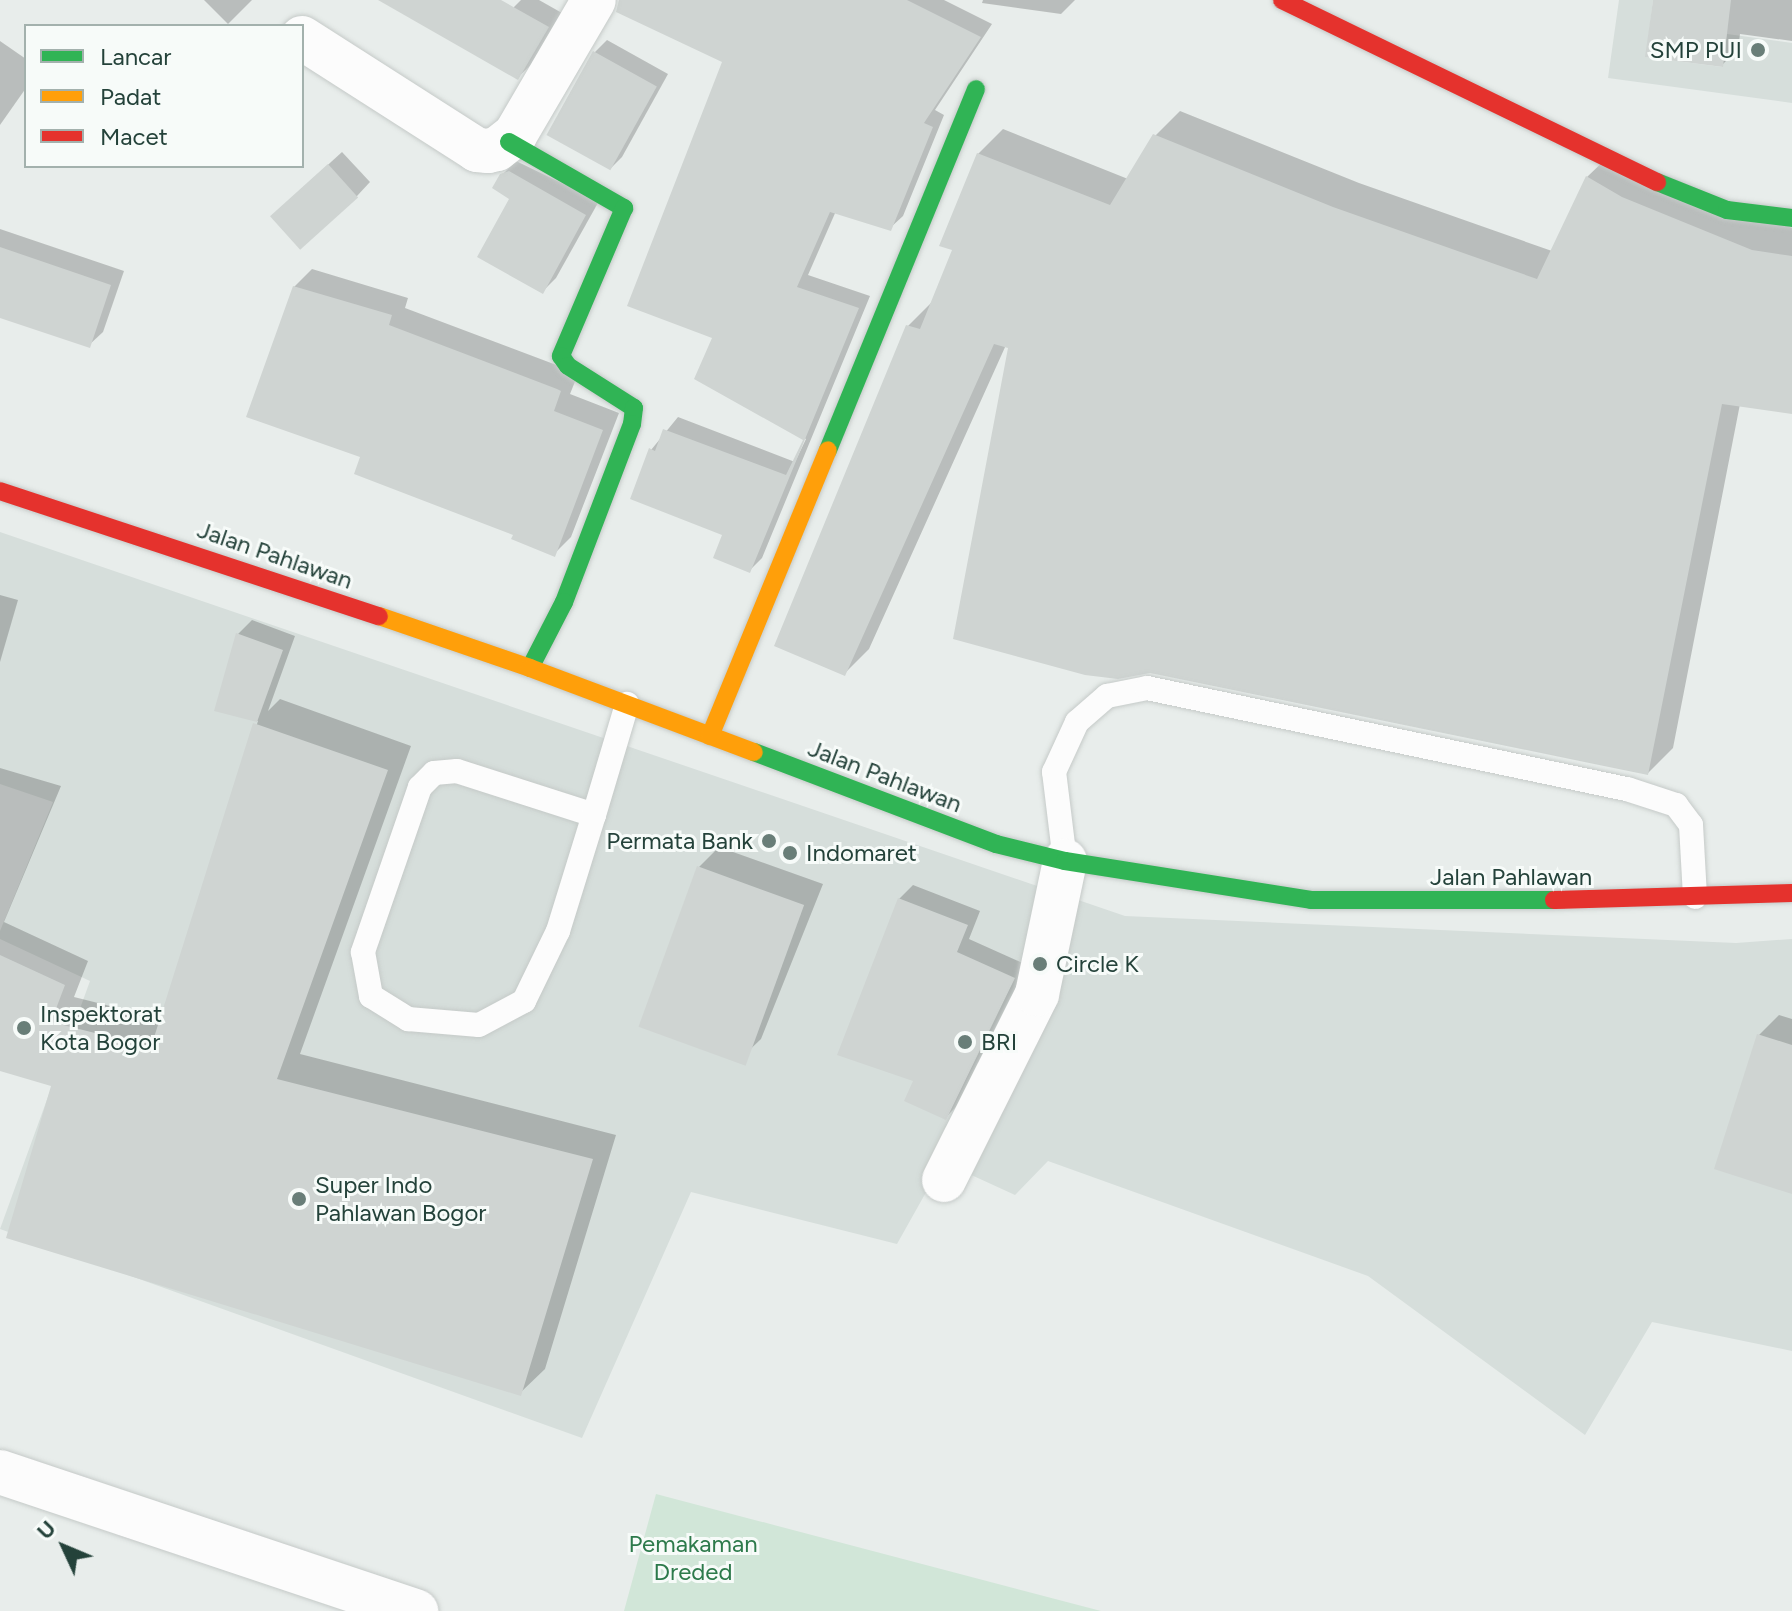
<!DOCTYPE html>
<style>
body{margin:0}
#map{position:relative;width:1792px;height:1611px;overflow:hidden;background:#e8edeb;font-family:Figtree,sans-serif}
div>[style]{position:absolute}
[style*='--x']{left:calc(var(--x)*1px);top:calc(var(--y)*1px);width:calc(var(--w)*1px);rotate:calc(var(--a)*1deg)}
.built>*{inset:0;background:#d6dedb}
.green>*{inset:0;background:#d1e6d8}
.shadow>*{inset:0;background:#0003}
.building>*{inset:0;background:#cfd4d2;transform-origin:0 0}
.roads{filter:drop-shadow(0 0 2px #c5cac8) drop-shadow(0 0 2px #c5cac8)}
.lane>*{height:24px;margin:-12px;padding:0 12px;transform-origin:12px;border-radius:12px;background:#fcfcfc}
.street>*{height:44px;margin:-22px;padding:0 22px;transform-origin:22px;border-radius:22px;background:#fcfcfc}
.fast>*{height:18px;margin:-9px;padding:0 9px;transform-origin:9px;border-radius:9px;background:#30b455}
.slow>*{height:18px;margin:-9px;padding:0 9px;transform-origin:9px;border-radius:9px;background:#ff9f0a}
.jam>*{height:18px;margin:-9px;padding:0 9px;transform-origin:9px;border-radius:9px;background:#e5322d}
.dots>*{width:22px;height:22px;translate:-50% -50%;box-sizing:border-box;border:4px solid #f7fbf9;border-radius:50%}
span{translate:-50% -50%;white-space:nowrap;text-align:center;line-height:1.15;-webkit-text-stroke:6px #f7fbf9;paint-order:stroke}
.poi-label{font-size:24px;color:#24423a}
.right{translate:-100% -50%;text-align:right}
.left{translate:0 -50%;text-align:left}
.street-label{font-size:24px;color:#24423a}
.park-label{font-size:24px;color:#2d7a4b}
.legend{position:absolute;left:24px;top:24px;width:280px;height:144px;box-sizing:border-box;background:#f7fbf9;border:2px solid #a3b1ad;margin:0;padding:10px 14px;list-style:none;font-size:24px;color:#24423a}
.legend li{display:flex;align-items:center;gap:16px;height:40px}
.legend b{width:40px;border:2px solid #a3b1ad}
.north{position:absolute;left:24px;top:1507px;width:80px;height:80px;-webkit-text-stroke:6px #f7fbf9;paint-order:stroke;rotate:314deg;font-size:22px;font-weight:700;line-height:32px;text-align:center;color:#24423a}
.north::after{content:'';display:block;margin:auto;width:28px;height:36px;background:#24423a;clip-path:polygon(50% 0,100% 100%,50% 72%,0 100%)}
</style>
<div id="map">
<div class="built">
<div style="clip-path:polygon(1619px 0,1653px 0,1646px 57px,1722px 67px,1727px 34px,1792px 43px,1792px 103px,1608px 78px)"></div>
<div style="clip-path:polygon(0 532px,1125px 916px,1736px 943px,1792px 939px,1792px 1351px,1652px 1322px,1585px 1435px,1368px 1276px,1048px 1161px,1015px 1195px,943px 1162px,897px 1244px,691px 1192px,582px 1438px,0 1229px,90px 981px,0 939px,0 931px,53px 802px,0 784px)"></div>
</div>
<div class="green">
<div style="clip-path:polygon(656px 1494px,1101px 1611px,624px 1611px)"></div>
</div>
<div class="shadow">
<div style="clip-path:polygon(204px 0,252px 0,228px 24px)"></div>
<div style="clip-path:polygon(521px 0,539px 0,562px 13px,532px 64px,518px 77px,514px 7px)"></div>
<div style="clip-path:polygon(674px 0,944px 0,992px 24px,935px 110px,944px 115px,903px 216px,890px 228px,836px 211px,808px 275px,870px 296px,762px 558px,749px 571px,725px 534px,651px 450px,678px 417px,795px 462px,806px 439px,697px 378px,715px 336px,725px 61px)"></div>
<div style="clip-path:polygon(983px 0,1075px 0,1061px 14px,982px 3px)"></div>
<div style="clip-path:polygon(1655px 0,1792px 0,1792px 41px,1740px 34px,1738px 49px,1722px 65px)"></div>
<div style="clip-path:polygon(607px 40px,668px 74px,622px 157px,610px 169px,595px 52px)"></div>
<div style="clip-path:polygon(0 41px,26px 59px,26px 88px,0 125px)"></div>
<div style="clip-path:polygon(1180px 111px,1359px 183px,1552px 251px,1587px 177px,1612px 153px,1792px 228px,1792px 412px,1740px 404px,1673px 748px,1648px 773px,1006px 345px,869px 649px,844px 674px,908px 326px,933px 301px,955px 249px,978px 154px,1003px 129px,1128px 179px,1155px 136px)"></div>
<div style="clip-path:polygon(342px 152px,370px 182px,357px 196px,286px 203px)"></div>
<div style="clip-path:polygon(516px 161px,599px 201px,556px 278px,543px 291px,502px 175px)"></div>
<div style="clip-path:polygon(0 229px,124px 271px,103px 332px,89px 345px,0 316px)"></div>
<div style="clip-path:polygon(312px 269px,408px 298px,405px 308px,575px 372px,578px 374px,570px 394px,619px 413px,571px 537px,554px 554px,363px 456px,294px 287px)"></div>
<div style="clip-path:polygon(0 595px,18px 600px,0 662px)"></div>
<div style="clip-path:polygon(252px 620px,295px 636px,268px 711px,280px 699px,411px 746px,300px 1054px,616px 1135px,545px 1369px,520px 1393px,53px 1084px,0 1069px,0 768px,61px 786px,4px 922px,88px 961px,74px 997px,162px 1019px,258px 721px,216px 710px,238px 634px)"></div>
<div style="clip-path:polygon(719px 847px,823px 884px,761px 1039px,740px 1059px,699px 867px)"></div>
<div style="clip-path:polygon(913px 885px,980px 911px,969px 939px,1027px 965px,959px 1104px,945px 1118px,916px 1080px,899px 899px)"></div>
<div style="clip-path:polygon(1779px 1015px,1792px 1019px,1792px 1192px,1759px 1035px)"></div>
</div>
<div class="building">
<div style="clip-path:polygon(378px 0,501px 0,549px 27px,518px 80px)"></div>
<div style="clip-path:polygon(619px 0,907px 0,981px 37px,924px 123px,933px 127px,891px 231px,830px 212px,797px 287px,859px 308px,750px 573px,713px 558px,722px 535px,630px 499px,649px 448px,655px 451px,663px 429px,786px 475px,803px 440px,694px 379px,712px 338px,627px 306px,722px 62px,616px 12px)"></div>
<div style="clip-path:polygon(1653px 0,1731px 0,1723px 67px,1645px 57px)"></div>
<div style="left:593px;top:51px;width:73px;height:96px;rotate:29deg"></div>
<div style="clip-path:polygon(1153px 134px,1333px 207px,1537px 279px,1586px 176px,1622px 197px,1752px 250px,1792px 256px,1792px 414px,1722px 404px,1648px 775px,1150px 673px,1118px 679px,1085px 675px,953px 639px,1008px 348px,994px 344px,845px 676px,774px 646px,906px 325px,920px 329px,952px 250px,939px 246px,977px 153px,1110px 205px)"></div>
<div style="left:328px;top:164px;width:45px;height:78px;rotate:48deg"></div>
<div style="clip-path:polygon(509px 171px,586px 215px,543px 294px,477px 257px,509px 199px,492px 188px,500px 174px)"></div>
<div style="clip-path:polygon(0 247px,111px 285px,90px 348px,0 318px)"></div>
<div style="clip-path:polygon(293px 286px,392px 315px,389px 325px,557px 389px,561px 391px,554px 411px,603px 430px,555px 557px,511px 539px,513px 535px,354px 474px,360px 457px,246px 417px)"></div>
<div style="clip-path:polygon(236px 633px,283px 650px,257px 722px,214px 711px)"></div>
<div style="clip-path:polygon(253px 723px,388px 770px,277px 1079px,593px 1159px,521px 1396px,6px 1238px,51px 1086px,0 1071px,0 955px,65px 985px,51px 1022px,151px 1047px)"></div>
<div style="left:697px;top:866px;width:114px;height:171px;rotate:20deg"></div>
<div style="clip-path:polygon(898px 898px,968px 925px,957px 952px,1015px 978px,946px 1120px,904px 1101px,913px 1081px,837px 1055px)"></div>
<div style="clip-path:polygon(1757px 1034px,1792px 1045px,1792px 1194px,1714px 1169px)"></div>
</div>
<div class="roads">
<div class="lane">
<div style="--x:594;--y:815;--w:144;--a:-162.2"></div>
<div style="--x:457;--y:771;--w:23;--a:175"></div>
<div style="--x:434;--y:773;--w:20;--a:135"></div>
<div style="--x:420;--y:787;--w:175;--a:109.1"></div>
<div style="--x:363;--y:952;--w:45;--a:79.7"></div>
<div style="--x:371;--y:996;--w:44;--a:31.9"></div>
<div style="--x:408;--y:1019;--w:71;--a:4.8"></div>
<div style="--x:479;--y:1025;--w:51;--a:-28.1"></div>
<div style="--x:524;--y:1001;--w:78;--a:-64.1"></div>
<div style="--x:558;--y:931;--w:121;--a:-72.8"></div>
<div style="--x:594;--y:815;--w:116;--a:-73.4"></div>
<div style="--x:1065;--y:861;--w:90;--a:-97"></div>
<div style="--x:1054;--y:772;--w:55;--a:-65.3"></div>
<div style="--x:1077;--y:722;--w:40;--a:-41"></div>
<div style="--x:1107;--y:696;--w:41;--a:-11.3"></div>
<div style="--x:1147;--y:688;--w:491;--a:11.9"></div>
<div style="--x:1627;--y:789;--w:52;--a:18.1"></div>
<div style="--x:1676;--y:805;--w:25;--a:53"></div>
<div style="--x:1691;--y:825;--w:72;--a:86.8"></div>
</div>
<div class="street">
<div style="--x:302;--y:38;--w:208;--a:32.6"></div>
<div style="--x:477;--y:150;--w:11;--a:5"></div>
<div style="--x:488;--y:151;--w:9;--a:-13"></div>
<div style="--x:497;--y:149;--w:23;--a:-38"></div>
<div style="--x:515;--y:135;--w:156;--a:-59.7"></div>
<div style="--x:944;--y:1180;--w:208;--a:-63.4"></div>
<div style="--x:1037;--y:994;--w:136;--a:-78.1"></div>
<div style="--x:0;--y:1472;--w:439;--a:18.5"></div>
</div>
<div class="fast">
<div style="--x:509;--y:142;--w:133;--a:29.9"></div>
<div style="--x:624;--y:208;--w:161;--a:113.1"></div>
<div style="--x:561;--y:356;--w:12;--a:55"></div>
<div style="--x:568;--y:366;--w:78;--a:32.5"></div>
<div style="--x:634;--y:408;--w:16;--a:97"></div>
<div style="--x:632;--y:424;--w:191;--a:110.9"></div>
<div style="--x:564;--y:602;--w:74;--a:117.3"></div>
<div style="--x:1657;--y:182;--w:75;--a:21.8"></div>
<div style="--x:1727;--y:210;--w:65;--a:7"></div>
<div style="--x:828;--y:450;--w:390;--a:-67.7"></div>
<div style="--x:754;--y:752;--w:259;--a:20.8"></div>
<div style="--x:996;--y:844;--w:71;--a:13.8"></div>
<div style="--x:1065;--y:861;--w:249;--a:9"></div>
<div style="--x:1311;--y:900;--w:243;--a:0"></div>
</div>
<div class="slow">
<div style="--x:379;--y:616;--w:160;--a:19"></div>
<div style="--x:530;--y:668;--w:239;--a:20.6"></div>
<div style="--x:710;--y:736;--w:309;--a:-67.6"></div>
</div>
<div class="jam">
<div style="--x:1282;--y:0;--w:417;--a:25.9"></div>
<div style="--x:0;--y:491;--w:399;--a:18.3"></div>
<div style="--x:1554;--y:900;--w:238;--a:-1.7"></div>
</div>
</div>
<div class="dots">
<div style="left:1758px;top:50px;background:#697e78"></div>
<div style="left:769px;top:841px;background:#697e78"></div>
<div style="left:790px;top:853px;background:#697e78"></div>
<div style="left:1040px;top:964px;background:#697e78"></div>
<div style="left:24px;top:1028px;background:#697e78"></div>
<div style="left:965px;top:1042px;background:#697e78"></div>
<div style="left:299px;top:1199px;background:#697e78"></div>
</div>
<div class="poi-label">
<span class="right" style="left:1742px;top:50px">SMP PUI</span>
<span class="right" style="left:753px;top:841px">Permata Bank</span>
<span class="left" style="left:806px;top:853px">Indomaret</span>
<span class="left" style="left:1056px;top:964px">Circle K</span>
<span class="left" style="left:40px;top:1028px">Inspektorat<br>Kota Bogor</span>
<span class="left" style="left:981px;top:1042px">BRI</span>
<span class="left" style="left:315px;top:1199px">Super Indo<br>Pahlawan Bogor</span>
</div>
<div class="street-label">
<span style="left:275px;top:555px;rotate:19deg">Jalan Pahlawan</span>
<span style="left:885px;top:776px;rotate:21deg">Jalan Pahlawan</span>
<span style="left:1511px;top:877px">Jalan Pahlawan</span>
</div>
<div class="park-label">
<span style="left:693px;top:1558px">Pemakaman<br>Dreded</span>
</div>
<ul class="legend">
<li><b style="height:10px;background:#30b455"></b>Lancar</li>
<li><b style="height:10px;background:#ff9f0a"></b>Padat</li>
<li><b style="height:10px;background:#e5322d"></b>Macet</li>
</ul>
<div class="north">U</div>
</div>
